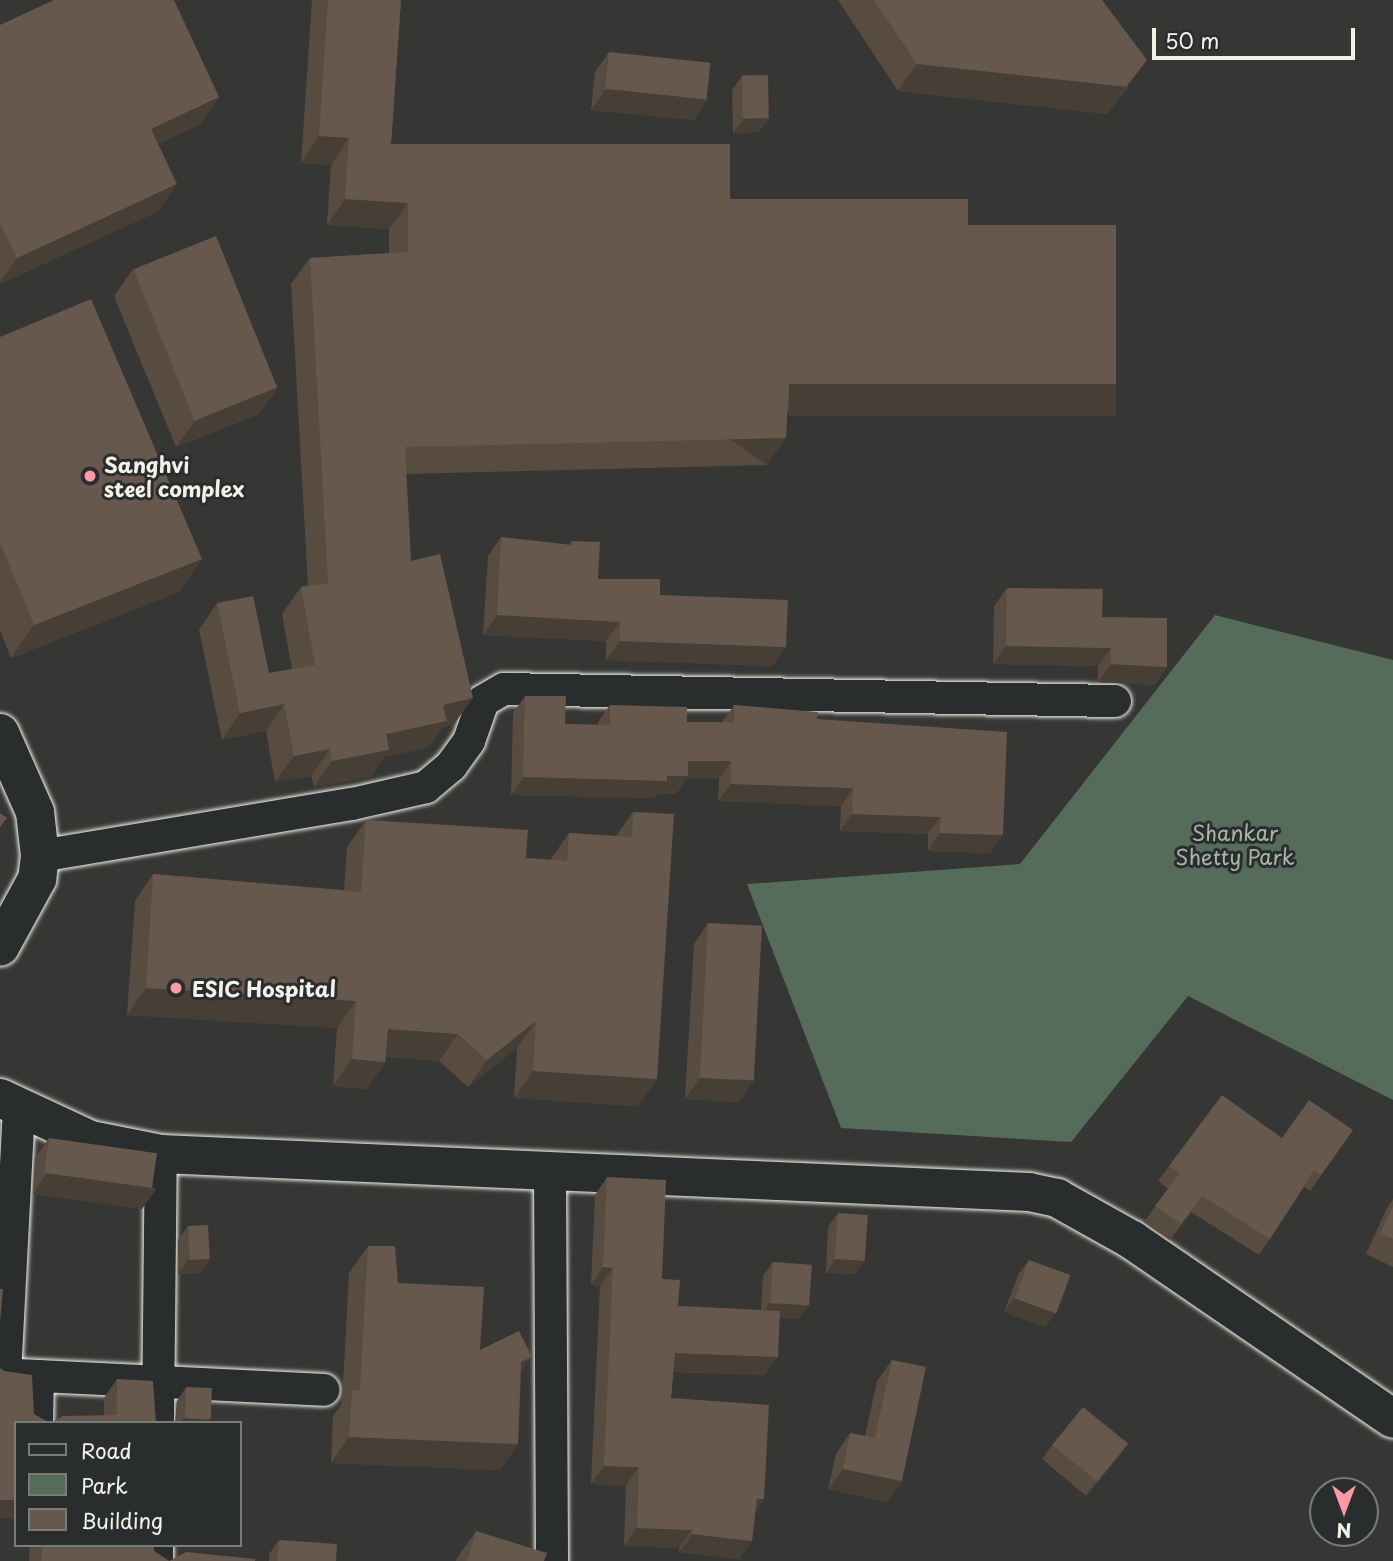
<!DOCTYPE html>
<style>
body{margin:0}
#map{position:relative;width:1393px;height:1561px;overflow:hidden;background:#363634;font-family:"Playpen Sans",sans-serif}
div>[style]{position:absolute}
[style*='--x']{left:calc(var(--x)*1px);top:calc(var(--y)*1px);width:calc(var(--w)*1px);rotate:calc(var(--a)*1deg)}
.green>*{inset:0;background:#546c59}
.roads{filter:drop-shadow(0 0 2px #f4f1e8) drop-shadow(0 0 2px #f4f1e8)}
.minor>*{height:32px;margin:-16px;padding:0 16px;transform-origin:16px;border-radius:16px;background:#2a2d2e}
.tertiary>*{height:38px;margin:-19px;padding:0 19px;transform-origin:19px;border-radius:19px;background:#2a2d2e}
.wall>*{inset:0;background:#584c41}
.shaded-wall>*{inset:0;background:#473e35;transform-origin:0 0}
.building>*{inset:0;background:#66584c;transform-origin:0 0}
.dots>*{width:19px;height:19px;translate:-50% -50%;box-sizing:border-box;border:4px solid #2a2d2e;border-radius:50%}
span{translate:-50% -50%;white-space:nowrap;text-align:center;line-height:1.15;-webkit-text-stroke:6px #2a2d2e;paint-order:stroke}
.poi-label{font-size:21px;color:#f4f1e8;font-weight:700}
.left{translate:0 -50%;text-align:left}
.park-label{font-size:21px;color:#acb5a8}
.legend{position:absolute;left:14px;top:1421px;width:228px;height:126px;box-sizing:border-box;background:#2a2d2e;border:2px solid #7b7b78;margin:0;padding:9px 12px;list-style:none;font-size:21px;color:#f4f1e8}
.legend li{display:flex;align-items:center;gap:14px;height:35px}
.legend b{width:35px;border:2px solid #7b7b78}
.north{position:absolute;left:1309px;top:1477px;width:70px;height:70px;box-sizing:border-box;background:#2a2d2e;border:2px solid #7b7b78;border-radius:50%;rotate:180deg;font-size:19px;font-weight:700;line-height:28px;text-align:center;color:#f4f1e8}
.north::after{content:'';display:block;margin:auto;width:24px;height:32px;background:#ff9aa2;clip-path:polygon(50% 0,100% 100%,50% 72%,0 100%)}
.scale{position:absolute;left:1152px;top:28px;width:203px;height:32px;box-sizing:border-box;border:4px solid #f4f1e8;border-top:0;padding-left:9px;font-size:21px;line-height:24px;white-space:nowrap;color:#f4f1e8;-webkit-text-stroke:5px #2a2d2e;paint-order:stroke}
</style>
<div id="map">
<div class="green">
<div style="clip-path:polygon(1215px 615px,1393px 660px,1393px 1100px,1188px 996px,1071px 1142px,841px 1128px,747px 884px,1020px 864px)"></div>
</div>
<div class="roads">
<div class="minor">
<div style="--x:40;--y:856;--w:316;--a:-9.5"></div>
<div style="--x:352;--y:804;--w:76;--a:-12.9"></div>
<div style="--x:426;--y:787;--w:33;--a:-40"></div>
<div style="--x:451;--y:766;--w:31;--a:-54"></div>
<div style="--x:469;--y:741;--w:42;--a:-70.7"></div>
<div style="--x:483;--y:701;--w:24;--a:-30"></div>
<div style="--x:504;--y:689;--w:611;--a:1.13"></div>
<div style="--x:550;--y:1172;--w:389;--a:89.7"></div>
<div style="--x:0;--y:1374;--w:324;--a:2.8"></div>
<div style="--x:5;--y:1375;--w:269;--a:-87"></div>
<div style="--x:37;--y:1423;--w:47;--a:-88.8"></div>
<div style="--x:158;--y:1423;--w:269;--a:-89.4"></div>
<div style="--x:157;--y:1561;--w:16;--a:-90"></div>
</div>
<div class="tertiary">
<div style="--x:0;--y:733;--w:86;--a:66.1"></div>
<div style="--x:35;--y:812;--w:44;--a:83.5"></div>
<div style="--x:40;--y:856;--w:23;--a:97"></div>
<div style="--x:37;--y:879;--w:77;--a:118.6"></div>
<div style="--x:0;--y:1098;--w:99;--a:25"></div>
<div style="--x:90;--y:1140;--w:72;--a:11.2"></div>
<div style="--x:161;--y:1154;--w:869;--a:2.51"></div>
<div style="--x:1029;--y:1192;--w:29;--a:12"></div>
<div style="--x:1057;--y:1198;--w:86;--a:29.2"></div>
<div style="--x:1132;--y:1240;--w:316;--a:34.4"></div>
</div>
</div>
<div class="wall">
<div style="clip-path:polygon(312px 0,401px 0,391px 144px,730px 199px,968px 225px,1098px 411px,788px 411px,767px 465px,406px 474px,411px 561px,454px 724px,443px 727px,429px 747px,384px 757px,370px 777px,314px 787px,311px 776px,275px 782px,266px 731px,222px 740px,199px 630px,217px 603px,269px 673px,292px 669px,282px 614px,301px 587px,308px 586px,291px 284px,310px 258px,389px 253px,389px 229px,327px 225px,331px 165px,301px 163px)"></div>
<div style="clip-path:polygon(838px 0,1102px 0,1128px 87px,1107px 114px,898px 91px)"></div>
<div style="clip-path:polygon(0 25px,219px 97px,201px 124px,158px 144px,159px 211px,0 284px)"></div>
<div style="clip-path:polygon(609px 52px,694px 120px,591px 110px,595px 72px)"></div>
<div style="clip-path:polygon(742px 76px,769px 118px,759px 132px,733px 133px,732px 90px)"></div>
<div style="clip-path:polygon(133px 269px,278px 387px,259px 414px,176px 447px,114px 296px)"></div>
<div style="clip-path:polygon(0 337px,202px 559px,179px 592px,11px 658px,0 630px)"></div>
<div style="clip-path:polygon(501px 537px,569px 545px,572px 541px,598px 579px,660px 595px,786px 647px,772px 666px,606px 660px,606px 641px,483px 635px,488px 556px)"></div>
<div style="clip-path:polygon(1007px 588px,1102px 617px,1167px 667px,1154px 685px,1098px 682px,1098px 666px,993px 664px,994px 606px)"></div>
<div style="clip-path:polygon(525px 696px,565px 724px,598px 725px,598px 722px,610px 705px,687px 722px,722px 722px,734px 705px,817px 719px,1003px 835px,990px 853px,928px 851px,928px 834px,840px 831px,841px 806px,718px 801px,719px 779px,686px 779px,676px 794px,657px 794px,654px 798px,511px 795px,513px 713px)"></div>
<div style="clip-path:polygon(633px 812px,657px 1079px,638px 1106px,514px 1098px,517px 1048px,468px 1087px,439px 1061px,386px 1057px,385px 1062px,367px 1089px,333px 1086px,337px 1028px,127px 1015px,135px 901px,153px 874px,344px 890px,347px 847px,366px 820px,526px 858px,550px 860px,569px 833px,616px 836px)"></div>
<div style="clip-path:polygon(708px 923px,739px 1102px,685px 1099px,694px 944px)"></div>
<div style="clip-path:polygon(1353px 1130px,1310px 1191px,1304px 1187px,1259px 1255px,1191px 1212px,1170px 1240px,1144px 1222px,1168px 1189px,1158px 1181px,1169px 1166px,1282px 1138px)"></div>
<div style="clip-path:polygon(49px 1138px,156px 1189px,142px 1209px,33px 1194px,35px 1158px)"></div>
<div style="clip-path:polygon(607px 1177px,662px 1279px,678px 1306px,761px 1310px,763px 1276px,773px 1262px,799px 1319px,779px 1318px,765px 1375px,673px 1372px,671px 1398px,764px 1499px,755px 1512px,752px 1541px,739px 1559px,679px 1552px,679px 1548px,624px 1546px,626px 1485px,591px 1484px,600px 1286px,591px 1285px,595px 1195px)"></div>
<div style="clip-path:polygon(1393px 1199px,1393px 1267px,1366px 1254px,1387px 1208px)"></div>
<div style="clip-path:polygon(838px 1213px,855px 1274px,826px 1273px,828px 1227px)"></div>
<div style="clip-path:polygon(188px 1226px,201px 1273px,178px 1274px,178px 1240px)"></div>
<div style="clip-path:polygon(368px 1246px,398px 1283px,480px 1350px,521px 1373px,518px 1444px,500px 1470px,331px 1463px,333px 1416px,342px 1404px,349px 1273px)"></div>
<div style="clip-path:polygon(1029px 1260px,1055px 1313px,1045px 1327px,1004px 1312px,1019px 1273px)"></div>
<div style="clip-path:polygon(892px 1360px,902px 1481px,887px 1502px,828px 1489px,836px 1454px,850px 1433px,865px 1436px,877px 1381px)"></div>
<div style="clip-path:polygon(117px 1379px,156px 1423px,104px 1416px,104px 1398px)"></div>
<div style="clip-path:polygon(186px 1387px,209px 1420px,207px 1423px,175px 1423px,177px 1401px)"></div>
<div style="clip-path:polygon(1128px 1444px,1118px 1458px,1086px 1496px,1042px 1459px,1052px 1445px)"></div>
<div style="clip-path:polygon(476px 1531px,544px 1561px,456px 1561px,457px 1558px)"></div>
<div style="clip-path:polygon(279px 1540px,336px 1561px,269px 1561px,269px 1554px)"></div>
<div style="clip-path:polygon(30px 1545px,153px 1545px,154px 1551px,169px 1561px,255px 1561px,29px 1561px)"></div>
</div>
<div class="shaded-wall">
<div style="clip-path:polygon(1147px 60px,1107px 114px,898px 91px,917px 64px)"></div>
<div style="clip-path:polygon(606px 89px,708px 99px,694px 120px,591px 110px)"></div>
<div style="clip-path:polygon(219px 97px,201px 124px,133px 156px,151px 129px)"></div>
<div style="clip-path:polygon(769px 118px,759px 132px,733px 133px,743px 119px)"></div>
<div style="clip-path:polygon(319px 136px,349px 138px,331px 165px,301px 163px)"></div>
<div style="clip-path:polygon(177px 184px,159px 211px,0 284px,0 282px,17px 258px)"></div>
<div style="clip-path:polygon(345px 199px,408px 203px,389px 229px,327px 225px)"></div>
<div style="left:789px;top:384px;width:327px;height:32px"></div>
<div style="clip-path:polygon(278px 387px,259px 414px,176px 447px,195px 421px)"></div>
<div style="left:786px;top:438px;width:33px;height:381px;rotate:125deg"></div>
<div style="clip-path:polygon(202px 559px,179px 592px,11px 658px,34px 625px)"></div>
<div style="clip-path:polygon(497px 615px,620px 622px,606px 641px,483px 635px)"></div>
<div style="clip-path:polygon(620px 641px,786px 647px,772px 666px,606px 660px)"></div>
<div style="clip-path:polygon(1006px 646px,1111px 648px,1098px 666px,993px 664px)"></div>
<div style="clip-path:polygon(1111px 664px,1167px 667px,1154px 685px,1098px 682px)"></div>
<div style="clip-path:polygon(473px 698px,454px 724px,443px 727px,429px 747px,384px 757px,370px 777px,314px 787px,332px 761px,443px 705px)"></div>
<div style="clip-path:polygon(284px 704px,266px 731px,222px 740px,240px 713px)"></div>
<div style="clip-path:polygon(330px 749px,311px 776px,275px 782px,294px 756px)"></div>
<div style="clip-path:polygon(688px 761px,731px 761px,719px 779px,686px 779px,676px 794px,657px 794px,654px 798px,511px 795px,523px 777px,667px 776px)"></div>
<div style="clip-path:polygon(731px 784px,853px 788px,841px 806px,718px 801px)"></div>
<div style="clip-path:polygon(852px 814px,941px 817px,928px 834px,840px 831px)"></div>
<div style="clip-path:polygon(940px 833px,1003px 835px,990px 853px,928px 851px)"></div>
<div style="clip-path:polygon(146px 988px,356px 1001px,337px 1028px,127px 1015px)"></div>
<div style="clip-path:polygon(536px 1021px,517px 1048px,468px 1087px,487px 1060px)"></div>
<div style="clip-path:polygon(388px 1029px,458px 1034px,439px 1061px,369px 1056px)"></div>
<div style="clip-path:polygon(352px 1059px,385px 1062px,367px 1089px,333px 1086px)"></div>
<div style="clip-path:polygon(533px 1071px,657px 1079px,638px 1106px,514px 1098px)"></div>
<div style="clip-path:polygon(700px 1078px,754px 1081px,739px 1102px,685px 1099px)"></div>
<div style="clip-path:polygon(47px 1173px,156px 1189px,142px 1209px,33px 1194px)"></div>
<div style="clip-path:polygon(210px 1259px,201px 1273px,178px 1274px,188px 1260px)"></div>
<div style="clip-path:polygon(836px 1259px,865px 1260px,855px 1274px,826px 1273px)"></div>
<div style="clip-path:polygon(603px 1267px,613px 1268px,600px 1286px,591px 1285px)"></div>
<div style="clip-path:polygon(1014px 1298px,1055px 1313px,1045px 1327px,1004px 1312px)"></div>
<div style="clip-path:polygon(770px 1303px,809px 1305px,799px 1319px,760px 1317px)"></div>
<div style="clip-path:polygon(675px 1353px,778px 1357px,765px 1375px,662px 1371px)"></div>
<div style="clip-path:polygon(532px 1357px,514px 1383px,521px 1362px)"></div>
<div style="clip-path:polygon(184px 1418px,209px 1420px,207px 1423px,180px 1423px)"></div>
<div style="clip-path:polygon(349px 1437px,518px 1444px,500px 1470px,331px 1463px)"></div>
<div style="clip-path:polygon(1128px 1444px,1118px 1458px,1086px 1496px,1096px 1482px)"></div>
<div style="clip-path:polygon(604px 1466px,639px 1467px,626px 1485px,591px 1484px)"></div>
<div style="clip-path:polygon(843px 1469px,902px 1481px,887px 1502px,828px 1489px)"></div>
<div style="clip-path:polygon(757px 1499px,764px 1499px,752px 1517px)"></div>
<div style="left:0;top:1500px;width:16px;height:18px"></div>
<div style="clip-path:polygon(637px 1528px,692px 1530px,679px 1548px,624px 1546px)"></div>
<div style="clip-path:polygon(692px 1534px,752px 1541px,739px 1559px,679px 1552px)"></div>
</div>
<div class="building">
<div style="clip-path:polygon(54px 0,174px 0,219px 97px,151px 129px,177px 184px,17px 258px,0 223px,0 25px)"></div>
<div style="clip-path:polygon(328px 0,401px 0,391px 144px,730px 144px,730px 199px,968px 199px,968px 225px,1116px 225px,1116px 384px,789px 384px,786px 438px,405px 447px,411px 561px,440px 554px,473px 698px,443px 705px,447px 721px,386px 734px,389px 750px,332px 761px,330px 749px,294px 756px,284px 704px,240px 713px,217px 603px,253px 596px,269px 673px,315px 665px,301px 587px,328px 583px,310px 258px,408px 252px,408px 203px,345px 199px,349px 138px,319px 136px)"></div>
<div style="clip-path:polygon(874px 0,1102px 0,1147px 60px,1126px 87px,917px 64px)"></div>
<div style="left:609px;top:52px;width:102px;height:37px;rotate:6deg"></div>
<div style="left:768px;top:75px;width:43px;height:26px;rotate:89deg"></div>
<div style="left:216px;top:236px;width:163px;height:89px;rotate:68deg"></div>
<div style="clip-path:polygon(91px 299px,202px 559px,34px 625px,0 542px,0 337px)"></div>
<div style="clip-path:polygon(501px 537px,572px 545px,572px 541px,600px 542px,598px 579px,660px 579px,660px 595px,788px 600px,786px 647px,620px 641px,620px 622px,497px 615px)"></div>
<div style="clip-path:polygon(1007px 588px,1103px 589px,1102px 617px,1167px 618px,1167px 667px,1111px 664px,1111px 648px,1006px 646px)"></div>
<div style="clip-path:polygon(525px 696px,566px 696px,565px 724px,610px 725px,610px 705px,687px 707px,687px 722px,734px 722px,734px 705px,818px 712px,817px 719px,1007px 732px,1003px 835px,940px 833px,941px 817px,852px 814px,853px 788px,731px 784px,731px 761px,688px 761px,688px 776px,667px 776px,667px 781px,523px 777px)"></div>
<div style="clip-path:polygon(633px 812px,674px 814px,657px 1079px,533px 1071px,536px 1021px,487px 1060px,458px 1034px,388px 1029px,385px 1062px,352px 1059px,356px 1001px,146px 988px,153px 874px,361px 892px,366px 820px,528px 830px,526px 858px,567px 861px,569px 833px,632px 837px)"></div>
<div style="clip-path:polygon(0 813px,7px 818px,0 827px)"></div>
<div style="left:708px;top:923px;width:54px;height:155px;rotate:3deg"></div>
<div style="clip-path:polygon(1222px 1095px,1282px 1138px,1309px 1100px,1353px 1130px,1321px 1175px,1314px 1170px,1270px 1239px,1202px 1196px,1181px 1224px,1155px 1206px,1180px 1173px,1169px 1166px)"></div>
<div style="left:49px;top:1138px;width:109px;height:35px;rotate:8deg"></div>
<div style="clip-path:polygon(607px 1177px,666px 1180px,662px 1279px,680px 1280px,678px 1306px,780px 1311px,778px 1357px,675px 1353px,671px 1398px,769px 1405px,764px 1499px,757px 1499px,752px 1541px,692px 1534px,692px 1530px,637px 1528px,639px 1467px,604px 1466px,613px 1268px,603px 1267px)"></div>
<div style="clip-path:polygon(1393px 1206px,1393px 1239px,1380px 1234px)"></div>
<div style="left:838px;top:1213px;width:30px;height:46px;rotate:4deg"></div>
<div style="left:208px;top:1225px;width:34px;height:20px;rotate:87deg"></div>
<div style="clip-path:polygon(368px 1246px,395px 1246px,398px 1283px,484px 1287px,480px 1350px,519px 1331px,532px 1357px,521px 1362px,518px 1444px,349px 1437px,352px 1390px,360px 1390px)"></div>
<div style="left:1029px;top:1260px;width:44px;height:41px;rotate:20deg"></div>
<div style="left:773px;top:1262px;width:39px;height:41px;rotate:4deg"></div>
<div style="clip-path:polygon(0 1289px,3px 1289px,0 1322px)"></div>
<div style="clip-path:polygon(892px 1360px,926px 1367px,902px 1481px,843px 1469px,850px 1433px,875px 1438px)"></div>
<div style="clip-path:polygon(0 1368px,4px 1371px,32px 1375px,34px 1414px,50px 1423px,16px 1423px,16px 1500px,0 1500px)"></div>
<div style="clip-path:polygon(117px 1379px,153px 1381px,156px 1423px,51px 1423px,63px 1416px,117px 1415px)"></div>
<div style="left:186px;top:1387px;width:26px;height:31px;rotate:2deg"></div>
<div style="left:1083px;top:1407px;width:58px;height:49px;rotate:39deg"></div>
<div style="clip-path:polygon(476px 1531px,547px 1553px,544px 1561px,467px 1561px)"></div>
<div style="clip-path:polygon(279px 1540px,337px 1544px,336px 1561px,277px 1561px)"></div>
<div style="clip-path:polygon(42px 1545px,153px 1545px,154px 1551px,169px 1561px,186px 1552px,255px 1559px,255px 1561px,41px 1561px)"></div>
</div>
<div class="dots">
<div style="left:90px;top:476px;background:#ff9aa2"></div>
<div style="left:176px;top:988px;background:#ff9aa2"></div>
</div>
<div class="poi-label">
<span class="left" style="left:104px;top:476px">Sanghvi<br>steel complex</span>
<span class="left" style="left:192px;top:988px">ESIC Hospital</span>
</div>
<div class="park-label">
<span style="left:1235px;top:844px">Shankar<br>Shetty Park</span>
</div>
<ul class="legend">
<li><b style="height:9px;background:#2a2d2e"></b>Road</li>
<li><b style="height:19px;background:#546c59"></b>Park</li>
<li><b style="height:19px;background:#66584c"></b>Building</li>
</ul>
<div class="north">N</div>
<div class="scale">50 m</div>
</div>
